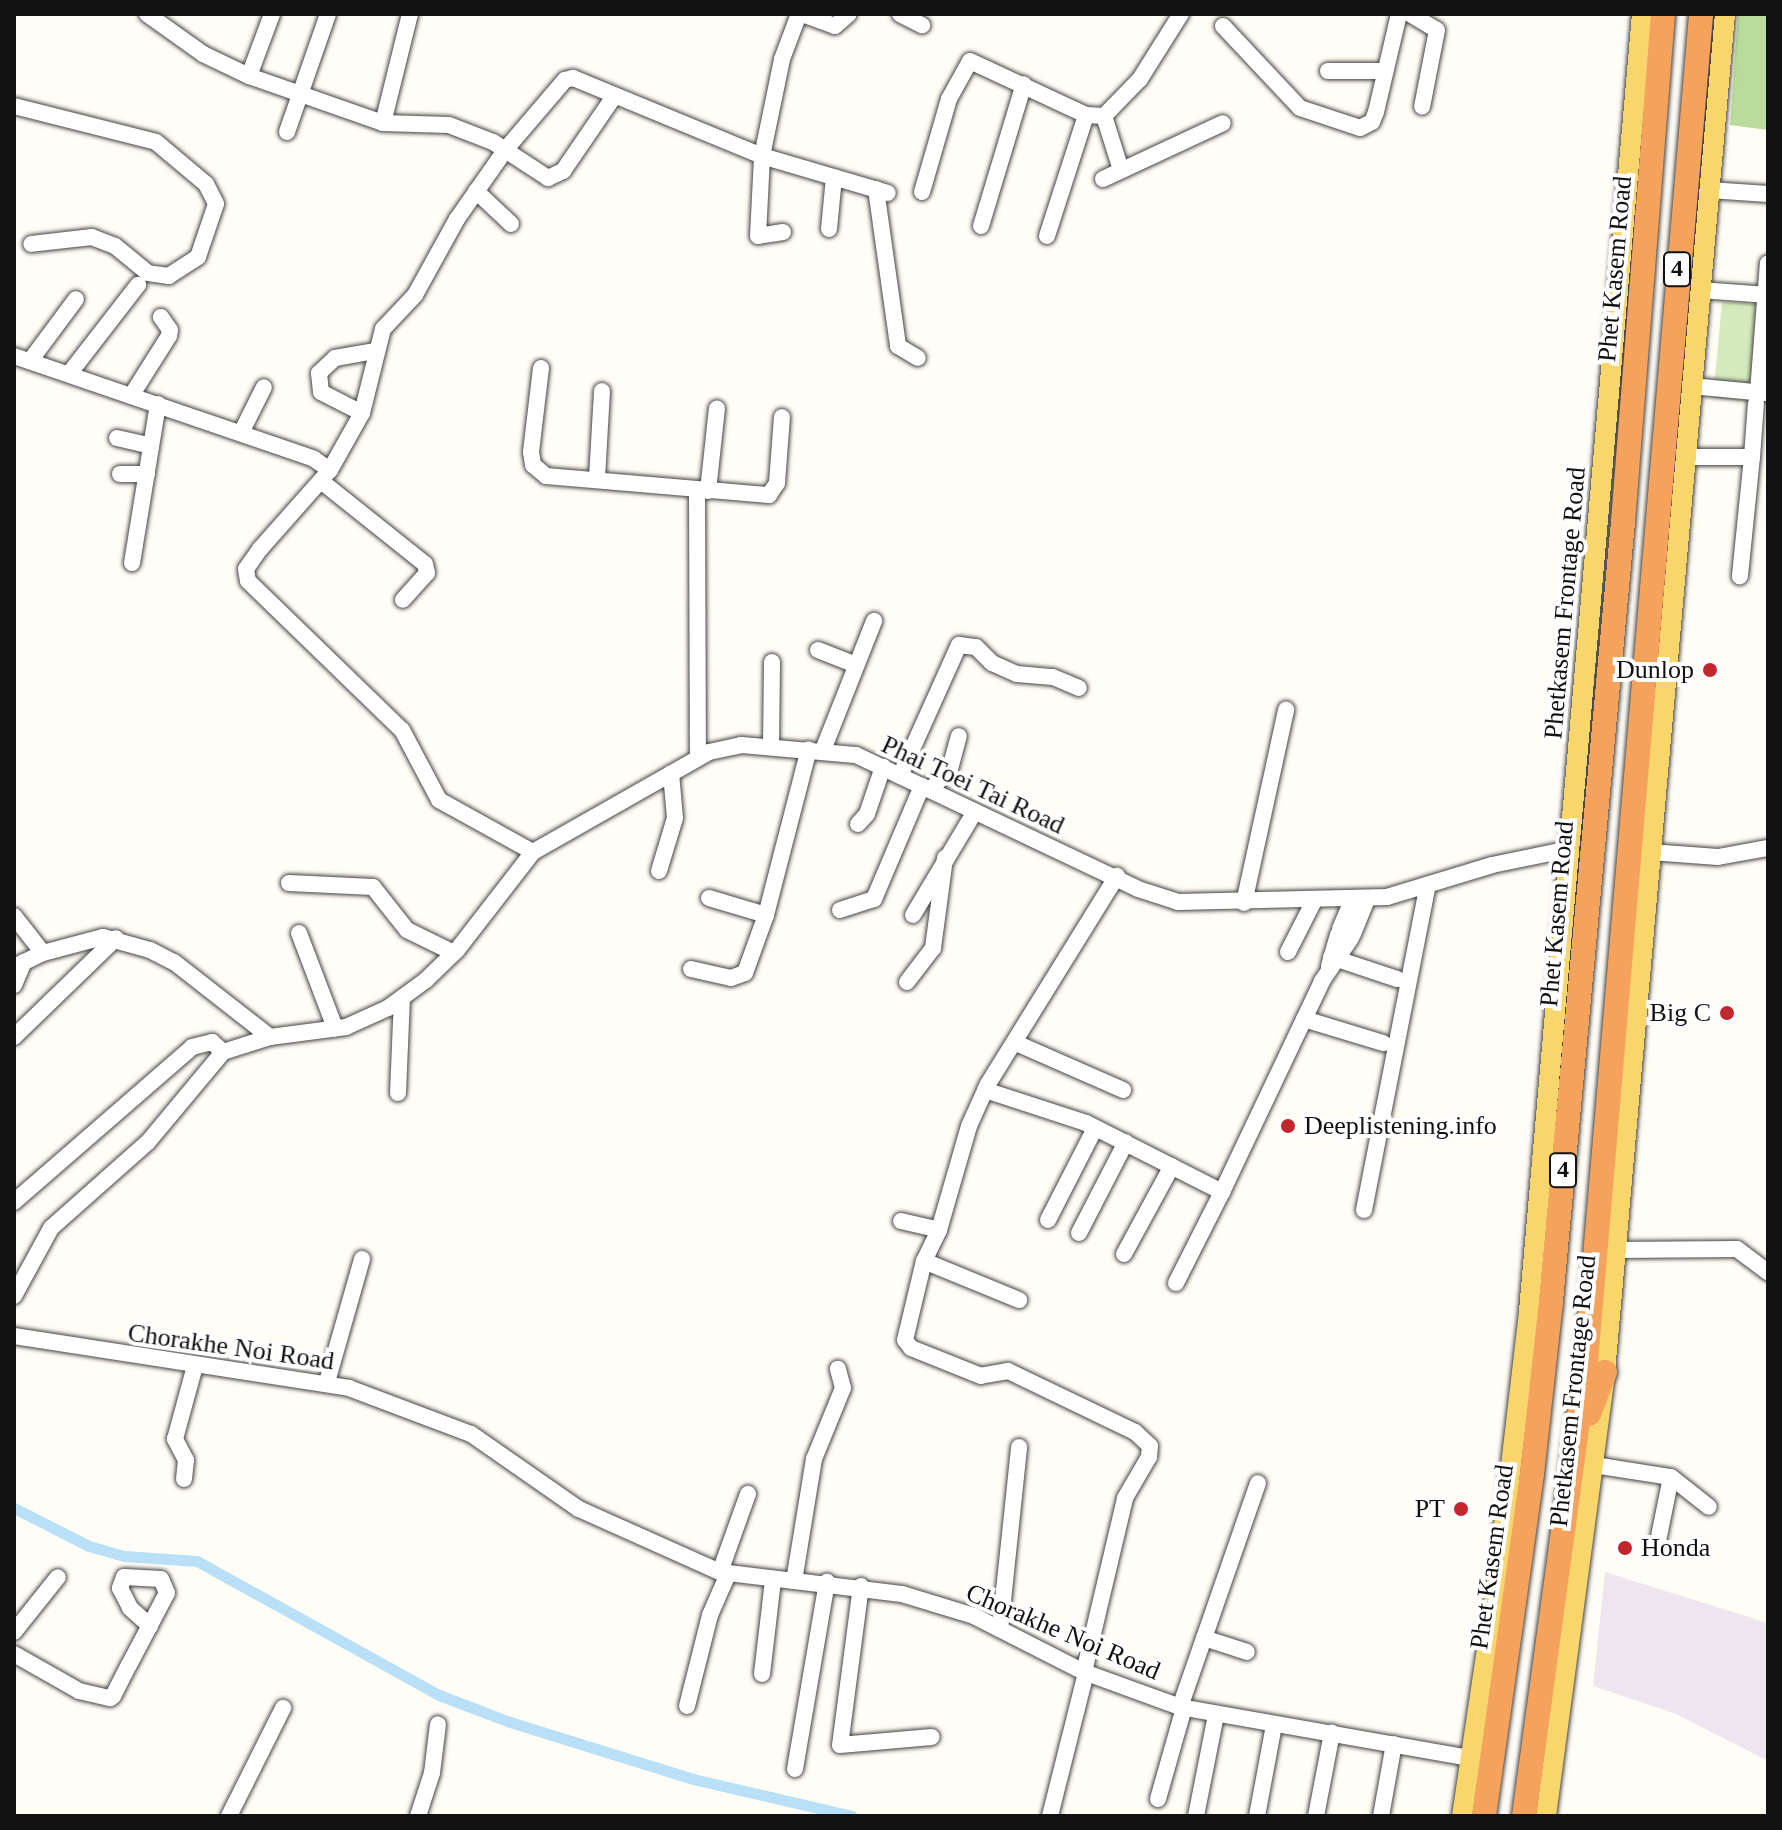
<!DOCTYPE html>
<style>
body{margin:0}
#map{position:relative;width:1782px;height:1830px;overflow:hidden;background:#fffdf5;font-family:Georgia,serif}
div>[style]{position:absolute}
[style*='--x']{left:calc(var(--x)*1px);top:calc(var(--y)*1px);width:calc(var(--w)*1px);rotate:calc(var(--a)*1deg)}
.industrial>*{inset:0;background:#eee6ef}
.green>*{inset:0;background:#d5ebbd}
.forest>*{inset:0;background:#b9dc9c}
.canal>*{height:11px;margin:-5.5px;padding:0 5.5px;transform-origin:5.5px;border-radius:5.5px;background:#b9e0f7}
.roads{filter:drop-shadow(0 0 2px #444) drop-shadow(0 0 2px #444)}
.minor>*{height:16px;margin:-8px;padding:0 8px;transform-origin:8px;border-radius:8px;background:#fff}
.major>*{height:20px;margin:-10px;padding:0 10px;transform-origin:10px;border-radius:10px;background:#f9d66b}
.highway>*{height:24px;margin:-12px;padding:0 12px;transform-origin:12px;border-radius:12px;background:#f5a25d}
.dots>*{width:22px;height:22px;translate:-50% -50%;box-sizing:border-box;border:4px solid #fff;border-radius:50%}
span{translate:-50% -50%;white-space:nowrap;text-align:center;line-height:1.15;-webkit-text-stroke:8px #fff;paint-order:stroke}
.shield-label span{padding:2px 6px;background:#fff;border:2px solid;border-radius:6px;-webkit-text-stroke-width:0}
.shield-label{font-size:24px;color:#111;font-weight:700}
.street-label{font-size:26px;color:#111}
.poi-label{font-size:26px;color:#111}
.right{translate:-100% -50%;text-align:right}
.left{translate:0 -50%;text-align:left}
.frame{position:absolute;inset:0;border:16px solid #111;pointer-events:none}
</style>
<div id="map">
<div class="industrial">
<div style="clip-path:polygon(1605px 1572px,1768px 1623px,1768px 1761px,1676px 1714px,1593px 1686px)"></div>
</div>
<div class="green">
<div style="clip-path:polygon(1722px 302px,1768px 305px,1768px 404px,1713px 398px)"></div>
</div>
<div class="forest">
<div style="clip-path:polygon(1738px 14px,1768px 14px,1768px 130px,1730px 125px)"></div>
</div>
<div class="canal">
<div style="--x:14;--y:1508;--w:84;--a:26.9"></div>
<div style="--x:89;--y:1546;--w:37;--a:16"></div>
<div style="--x:125;--y:1556;--w:72;--a:4"></div>
<div style="--x:197;--y:1561;--w:277;--a:29"></div>
<div style="--x:439;--y:1695;--w:76;--a:20.8"></div>
<div style="--x:510;--y:1722;--w:192;--a:17.3"></div>
<div style="--x:693;--y:1779;--w:163;--a:13.1"></div>
</div>
<div class="roads">
<div class="minor">
<div style="--x:147;--y:14;--w:69;--a:35.5"></div>
<div style="--x:203;--y:54;--w:51;--a:25.6"></div>
<div style="--x:249;--y:76;--w:142;--a:19.3"></div>
<div style="--x:383;--y:123;--w:66;--a:1.7"></div>
<div style="--x:449;--y:125;--w:47;--a:21.1"></div>
<div style="--x:493;--y:142;--w:66;--a:33.2"></div>
<div style="--x:548;--y:178;--w:17;--a:-25"></div>
<div style="--x:563;--y:171;--w:88;--a:-55.6"></div>
<div style="--x:802;--y:14;--w:35;--a:20"></div>
<div style="--x:835;--y:26;--w:18;--a:-41"></div>
<div style="--x:900;--y:14;--w:25;--a:27"></div>
<div style="--x:1410;--y:14;--w:31;--a:31"></div>
<div style="--x:1437;--y:30;--w:78;--a:101"></div>
<div style="--x:1223;--y:26;--w:112;--a:46.8"></div>
<div style="--x:1300;--y:108;--w:63;--a:18.4"></div>
<div style="--x:1360;--y:128;--w:13;--a:-27"></div>
<div style="--x:1372;--y:122;--w:11;--a:-68"></div>
<div style="--x:1376;--y:112;--w:101;--a:-76.8"></div>
<div style="--x:1328;--y:71;--w:56;--a:0"></div>
<div style="--x:249;--y:76;--w:66;--a:-69.6"></div>
<div style="--x:14;--y:106;--w:146;--a:14.2"></div>
<div style="--x:156;--y:142;--w:65;--a:40"></div>
<div style="--x:206;--y:184;--w:22;--a:63"></div>
<div style="--x:216;--y:204;--w:56;--a:108.8"></div>
<div style="--x:198;--y:257;--w:35;--a:147"></div>
<div style="--x:169;--y:276;--w:21;--a:-172"></div>
<div style="--x:148;--y:273;--w:43;--a:-140.7"></div>
<div style="--x:115;--y:246;--w:25;--a:-159"></div>
<div style="--x:92;--y:237;--w:61;--a:173.5"></div>
<div style="--x:1104;--y:116;--w:57;--a:72.5"></div>
<div style="--x:383;--y:123;--w:112;--a:-76.1"></div>
<div style="--x:287;--y:132;--w:125;--a:-70.8"></div>
<div style="--x:1103;--y:179;--w:132;--a:-25"></div>
<div style="--x:876;--y:189;--w:159;--a:82"></div>
<div style="--x:898;--y:346;--w:23;--a:31"></div>
<div style="--x:1709;--y:190;--w:59;--a:3.9"></div>
<div style="--x:476;--y:191;--w:48;--a:43.3"></div>
<div style="--x:922;--y:192;--w:97;--a:-73.8"></div>
<div style="--x:949;--y:99;--w:43;--a:-61.1"></div>
<div style="--x:970;--y:61;--w:128;--a:25"></div>
<div style="--x:1086;--y:115;--w:18;--a:3"></div>
<div style="--x:1104;--y:116;--w:52;--a:-45.8"></div>
<div style="--x:1140;--y:79;--w:77;--a:-57.8"></div>
<div style="--x:981;--y:226;--w:148;--a:-73.2"></div>
<div style="--x:829;--y:229;--w:52;--a:-84.5"></div>
<div style="--x:783;--y:232;--w:25;--a:171"></div>
<div style="--x:758;--y:236;--w:80;--a:-87.1"></div>
<div style="--x:762;--y:156;--w:99;--a:-78.3"></div>
<div style="--x:782;--y:59;--w:48;--a:-69.3"></div>
<div style="--x:1047;--y:236;--w:127;--a:-72.1"></div>
<div style="--x:1700;--y:290;--w:68;--a:4.2"></div>
<div style="--x:14;--y:356;--w:317;--a:18.9"></div>
<div style="--x:314;--y:459;--w:19;--a:35"></div>
<div style="--x:330;--y:470;--w:106;--a:131.5"></div>
<div style="--x:260;--y:549;--w:24;--a:125"></div>
<div style="--x:246;--y:569;--w:12;--a:81"></div>
<div style="--x:248;--y:581;--w:214;--a:44.1"></div>
<div style="--x:402;--y:730;--w:79;--a:62.1"></div>
<div style="--x:439;--y:800;--w:107;--a:29"></div>
<div style="--x:30;--y:361;--w:77;--a:-53.4"></div>
<div style="--x:541;--y:368;--w:85;--a:96.8"></div>
<div style="--x:531;--y:452;--w:13;--a:81"></div>
<div style="--x:533;--y:465;--w:17;--a:40"></div>
<div style="--x:546;--y:476;--w:224;--a:4.9"></div>
<div style="--x:769;--y:495;--w:14;--a:-56"></div>
<div style="--x:777;--y:483;--w:66;--a:-85.7"></div>
<div style="--x:69;--y:374;--w:113;--a:-52.2"></div>
<div style="--x:1691;--y:386;--w:74;--a:5.4"></div>
<div style="--x:1758;--y:392;--w:129;--a:-85.6"></div>
<div style="--x:131;--y:396;--w:71;--a:-57.7"></div>
<div style="--x:169;--y:336;--w:6;--a:-81"></div>
<div style="--x:170;--y:330;--w:16;--a:-125"></div>
<div style="--x:362;--y:413;--w:46;--a:-152.9"></div>
<div style="--x:321;--y:392;--w:19;--a:-96"></div>
<div style="--x:319;--y:373;--w:22;--a:-43"></div>
<div style="--x:335;--y:358;--w:41;--a:-9.9"></div>
<div style="--x:241;--y:433;--w:51;--a:-63.4"></div>
<div style="--x:117;--y:438;--w:35;--a:13"></div>
<div style="--x:1685;--y:457;--w:67;--a:0"></div>
<div style="--x:1752;--y:457;--w:120;--a:95.8"></div>
<div style="--x:1752;--y:457;--w:54;--a:-85.8"></div>
<div style="--x:330;--y:470;--w:65;--a:-60.7"></div>
<div style="--x:362;--y:413;--w:87;--a:-76"></div>
<div style="--x:383;--y:329;--w:47;--a:-46.7"></div>
<div style="--x:415;--y:295;--w:87;--a:-61.1"></div>
<div style="--x:457;--y:219;--w:85;--a:-55"></div>
<div style="--x:506;--y:149;--w:91;--a:-49.5"></div>
<div style="--x:565;--y:80;--w:8;--a:-14"></div>
<div style="--x:573;--y:78;--w:204;--a:22.4"></div>
<div style="--x:762;--y:156;--w:131;--a:16.4"></div>
<div style="--x:120;--y:474;--w:27;--a:0"></div>
<div style="--x:597;--y:478;--w:87;--a:-86.7"></div>
<div style="--x:321;--y:481;--w:133;--a:38.6"></div>
<div style="--x:425;--y:564;--w:9;--a:77"></div>
<div style="--x:427;--y:573;--w:36;--a:132"></div>
<div style="--x:697;--y:490;--w:268;--a:89.8"></div>
<div style="--x:708;--y:491;--w:83;--a:-83.8"></div>
<div style="--x:132;--y:563;--w:161;--a:-80.7"></div>
<div style="--x:818;--y:650;--w:41;--a:21.5"></div>
<div style="--x:771;--y:745;--w:83;--a:-89.3"></div>
<div style="--x:823;--y:750;--w:139;--a:-68.4"></div>
<div style="--x:900;--y:776;--w:144;--a:-65.8"></div>
<div style="--x:959;--y:645;--w:17;--a:7"></div>
<div style="--x:976;--y:647;--w:23;--a:45"></div>
<div style="--x:992;--y:663;--w:27;--a:24"></div>
<div style="--x:1017;--y:674;--w:36;--a:5"></div>
<div style="--x:1053;--y:677;--w:28;--a:23"></div>
<div style="--x:930;--y:790;--w:29;--a:-46"></div>
<div style="--x:950;--y:769;--w:34;--a:-75"></div>
<div style="--x:858;--y:824;--w:13;--a:-48"></div>
<div style="--x:867;--y:814;--w:50;--a:-71.2"></div>
<div style="--x:1650;--y:852;--w:68;--a:4.2"></div>
<div style="--x:1718;--y:857;--w:51;--a:-10.2"></div>
<div style="--x:659;--y:871;--w:55;--a:-73.2"></div>
<div style="--x:675;--y:818;--w:45;--a:-95.1"></div>
<div style="--x:289;--y:883;--w:84;--a:2.7"></div>
<div style="--x:373;--y:887;--w:55;--a:51.7"></div>
<div style="--x:407;--y:930;--w:52;--a:26.1"></div>
<div style="--x:709;--y:898;--w:59;--a:16.6"></div>
<div style="--x:1244;--y:903;--w:198;--a:-77.7"></div>
<div style="--x:840;--y:910;--w:36;--a:-18"></div>
<div style="--x:874;--y:899;--w:123;--a:-67"></div>
<div style="--x:913;--y:915;--w:119;--a:-59.1"></div>
<div style="--x:14;--y:916;--w:47;--a:51.9"></div>
<div style="--x:43;--y:953;--w:62;--a:-14.9"></div>
<div style="--x:103;--y:937;--w:49;--a:15.5"></div>
<div style="--x:150;--y:950;--w:27;--a:27"></div>
<div style="--x:174;--y:962;--w:122;--a:38"></div>
<div style="--x:270;--y:1037;--w:77;--a:-7.5"></div>
<div style="--x:346;--y:1027;--w:46;--a:-24.3"></div>
<div style="--x:388;--y:1008;--w:47;--a:-36.4"></div>
<div style="--x:426;--y:980;--w:43;--a:-44.1"></div>
<div style="--x:457;--y:950;--w:124;--a:-52.2"></div>
<div style="--x:533;--y:852;--w:202;--a:-29.6"></div>
<div style="--x:709;--y:752;--w:33;--a:-12"></div>
<div style="--x:741;--y:745;--w:115;--a:5"></div>
<div style="--x:856;--y:755;--w:312;--a:25.4"></div>
<div style="--x:1138;--y:889;--w:42;--a:18"></div>
<div style="--x:1178;--y:902;--w:209;--a:-1.4"></div>
<div style="--x:1387;--y:897;--w:110;--a:-16.9"></div>
<div style="--x:1492;--y:865;--w:80;--a:-11.6"></div>
<div style="--x:1340;--y:929;--w:30;--a:-67"></div>
<div style="--x:299;--y:933;--w:102;--a:69.2"></div>
<div style="--x:1353;--y:934;--w:38;--a:-68"></div>
<div style="--x:1288;--y:952;--w:57;--a:-63"></div>
<div style="--x:1331;--y:957;--w:70;--a:18.4"></div>
<div style="--x:1329;--y:966;--w:33;--a:-74"></div>
<div style="--x:14;--y:967;--w:32;--a:-26"></div>
<div style="--x:691;--y:969;--w:41;--a:12.7"></div>
<div style="--x:731;--y:978;--w:15;--a:-20"></div>
<div style="--x:745;--y:973;--w:62;--a:-70.1"></div>
<div style="--x:766;--y:915;--w:171;--a:-75.5"></div>
<div style="--x:907;--y:982;--w:43;--a:-52.6"></div>
<div style="--x:933;--y:948;--w:91;--a:-82.4"></div>
<div style="--x:14;--y:985;--w:25;--a:-67"></div>
<div style="--x:1304;--y:1019;--w:83;--a:16.9"></div>
<div style="--x:14;--y:1037;--w:142;--a:-44.1"></div>
<div style="--x:1016;--y:1043;--w:117;--a:23.7"></div>
<div style="--x:985;--y:1090;--w:106;--a:18.1"></div>
<div style="--x:1086;--y:1123;--w:153;--a:26.9"></div>
<div style="--x:1222;--y:1192;--w:233;--a:-64.6"></div>
<div style="--x:1322;--y:981;--w:52;--a:-56"></div>
<div style="--x:398;--y:1093;--w:94;--a:-87.6"></div>
<div style="--x:14;--y:1202;--w:236;--a:-41"></div>
<div style="--x:192;--y:1047;--w:21;--a:-14"></div>
<div style="--x:212;--y:1042;--w:15;--a:42"></div>
<div style="--x:1364;--y:1210;--w:331;--a:-78.9"></div>
<div style="--x:1048;--y:1220;--w:103;--a:-62.9"></div>
<div style="--x:901;--y:1221;--w:39;--a:13"></div>
<div style="--x:1079;--y:1233;--w:102;--a:-62.7"></div>
<div style="--x:1616;--y:1250;--w:121;--a:-0.5"></div>
<div style="--x:1737;--y:1249;--w:39;--a:37"></div>
<div style="--x:1124;--y:1254;--w:100;--a:-61.4"></div>
<div style="--x:924;--y:1261;--w:103;--a:22.3"></div>
<div style="--x:1176;--y:1283;--w:102;--a:-63.2"></div>
<div style="--x:14;--y:1296;--w:77;--a:-61.4"></div>
<div style="--x:51;--y:1228;--w:130;--a:-41.6"></div>
<div style="--x:148;--y:1142;--w:117;--a:-50.2"></div>
<div style="--x:223;--y:1052;--w:49;--a:-17.7"></div>
<div style="--x:14;--y:1336;--w:339;--a:8.8"></div>
<div style="--x:349;--y:1388;--w:130;--a:20.7"></div>
<div style="--x:471;--y:1434;--w:131;--a:34.8"></div>
<div style="--x:579;--y:1509;--w:154;--a:24.1"></div>
<div style="--x:720;--y:1572;--w:183;--a:6.9"></div>
<div style="--x:902;--y:1594;--w:75;--a:17"></div>
<div style="--x:974;--y:1616;--w:123;--a:27"></div>
<div style="--x:1084;--y:1672;--w:102;--a:20"></div>
<div style="--x:1180;--y:1707;--w:294;--a:10"></div>
<div style="--x:327;--y:1382;--w:128;--a:-74.1"></div>
<div style="--x:1594;--y:1465;--w:78;--a:8.9"></div>
<div style="--x:1671;--y:1477;--w:48;--a:38.3"></div>
<div style="--x:184;--y:1479;--w:19;--a:-84"></div>
<div style="--x:186;--y:1460;--w:24;--a:-118"></div>
<div style="--x:175;--y:1439;--w:76;--a:-74.7"></div>
<div style="--x:1657;--y:1546;--w:70;--a:-78.5"></div>
<div style="--x:720;--y:1572;--w:83;--a:-70.3"></div>
<div style="--x:794;--y:1581;--w:124;--a:-80.7"></div>
<div style="--x:814;--y:1459;--w:77;--a:-67.8"></div>
<div style="--x:843;--y:1388;--w:20;--a:-105"></div>
<div style="--x:861;--y:1586;--w:160;--a:97.5"></div>
<div style="--x:840;--y:1745;--w:92;--a:-5"></div>
<div style="--x:1000;--y:1629;--w:183;--a:-84"></div>
<div style="--x:14;--y:1632;--w:70;--a:-51.3"></div>
<div style="--x:1204;--y:1638;--w:45;--a:18"></div>
<div style="--x:14;--y:1654;--w:75;--a:29.6"></div>
<div style="--x:79;--y:1691;--w:32;--a:13"></div>
<div style="--x:110;--y:1698;--w:4;--a:-34"></div>
<div style="--x:113;--y:1696;--w:35;--a:-63"></div>
<div style="--x:129;--y:1665;--w:81;--a:-62.2"></div>
<div style="--x:167;--y:1593;--w:15;--a:-113"></div>
<div style="--x:161;--y:1579;--w:37;--a:-177"></div>
<div style="--x:124;--y:1577;--w:12;--a:110"></div>
<div style="--x:120;--y:1588;--w:22;--a:63"></div>
<div style="--x:130;--y:1608;--w:27;--a:42"></div>
<div style="--x:1084;--y:1672;--w:179;--a:-76.7"></div>
<div style="--x:1125;--y:1498;--w:48;--a:-59.7"></div>
<div style="--x:1149;--y:1457;--w:11;--a:-85"></div>
<div style="--x:1150;--y:1446;--w:21;--a:-137"></div>
<div style="--x:1135;--y:1432;--w:141;--a:-154.3"></div>
<div style="--x:1008;--y:1371;--w:27;--a:170"></div>
<div style="--x:981;--y:1376;--w:75;--a:-158.2"></div>
<div style="--x:911;--y:1348;--w:10;--a:-127"></div>
<div style="--x:905;--y:1340;--w:81;--a:-76.5"></div>
<div style="--x:924;--y:1261;--w:34;--a:-64"></div>
<div style="--x:939;--y:1230;--w:108;--a:-73.9"></div>
<div style="--x:969;--y:1126;--w:46;--a:-65.7"></div>
<div style="--x:988;--y:1084;--w:245;--a:-58.2"></div>
<div style="--x:762;--y:1674;--w:94;--a:-83.3"></div>
<div style="--x:687;--y:1706;--w:94;--a:-75.8"></div>
<div style="--x:710;--y:1615;--w:45;--a:-66.3"></div>
<div style="--x:1180;--y:1707;--w:237;--a:-70.8"></div>
<div style="--x:795;--y:1769;--w:190;--a:-80.3"></div>
<div style="--x:1158;--y:1799;--w:95;--a:-74.1"></div>
<div style="--x:229;--y:1816;--w:121;--a:-63.4"></div>
<div style="--x:418;--y:1816;--w:45;--a:-72"></div>
<div style="--x:432;--y:1773;--w:49;--a:-83"></div>
<div style="--x:1050;--y:1816;--w:147;--a:-75.9"></div>
<div style="--x:1196;--y:1816;--w:103;--a:-78.8"></div>
<div style="--x:1257;--y:1816;--w:93;--a:-79.4"></div>
<div style="--x:1316;--y:1816;--w:85;--a:-79.1"></div>
<div style="--x:1381;--y:1816;--w:73;--a:-79.8"></div>
</div>
<div class="major">
<div style="--x:1462;--y:1816;--w:243;--a:-81.5"></div>
<div style="--x:1498;--y:1576;--w:267;--a:-83.3"></div>
<div style="--x:1529;--y:1311;--w:1302;--a:-85.02"></div>
<div style="--x:1546;--y:1816;--w:448;--a:-82.4"></div>
<div style="--x:1605;--y:1372;--w:1363;--a:-84.95"></div>
</div>
<div class="highway">
<div style="--x:1589;--y:1414;--w:45;--a:-69.1"></div>
<div style="--x:1484;--y:1816;--w:345;--a:-82"></div>
<div style="--x:1532;--y:1474;--w:174;--a:-83.7"></div>
<div style="--x:1551;--y:1301;--w:782;--a:-84.72"></div>
<div style="--x:1623;--y:522;--w:510;--a:-85.5"></div>
<div style="--x:1524;--y:1816;--w:458;--a:-82.2"></div>
<div style="--x:1586;--y:1362;--w:1353;--a:-85.12"></div>
</div>
</div>
<div class="dots">
<div style="left:1710px;top:670px;background:#c4262e"></div>
<div style="left:1727px;top:1013px;background:#c4262e"></div>
<div style="left:1288px;top:1126px;background:#c4262e"></div>
<div style="left:1461px;top:1509px;background:#c4262e"></div>
<div style="left:1625px;top:1548px;background:#c4262e"></div>
</div>
<div class="shield-label">
<span style="left:1677px;top:269px">4</span>
<span style="left:1563px;top:1170px">4</span>
</div>
<div class="street-label">
<span style="left:1615px;top:269px;rotate:-85deg">Phet Kasem Road</span>
<span style="left:1565px;top:603px;rotate:-85deg">Phetkasem Frontage Road</span>
<span style="left:973px;top:785px;rotate:25deg">Phai Toei Tai Road</span>
<span style="left:1557px;top:914px;rotate:-85deg">Phet Kasem Road</span>
<span style="left:231px;top:1347px;rotate:8deg">Chorakhe Noi Road</span>
<span style="left:1573px;top:1391px;rotate:-84deg">Phetkasem Frontage Road</span>
<span style="left:1492px;top:1557px;rotate:-82deg">Phet Kasem Road</span>
<span style="left:1063px;top:1632px;rotate:23deg">Chorakhe Noi Road</span>
</div>
<div class="poi-label">
<span class="right" style="left:1694px;top:670px">Dunlop</span>
<span class="right" style="left:1711px;top:1013px">Big C</span>
<span class="left" style="left:1304px;top:1126px">Deeplistening.info</span>
<span class="right" style="left:1445px;top:1509px">PT</span>
<span class="left" style="left:1641px;top:1548px">Honda</span>
</div>
<div class="frame"></div>
</div>
